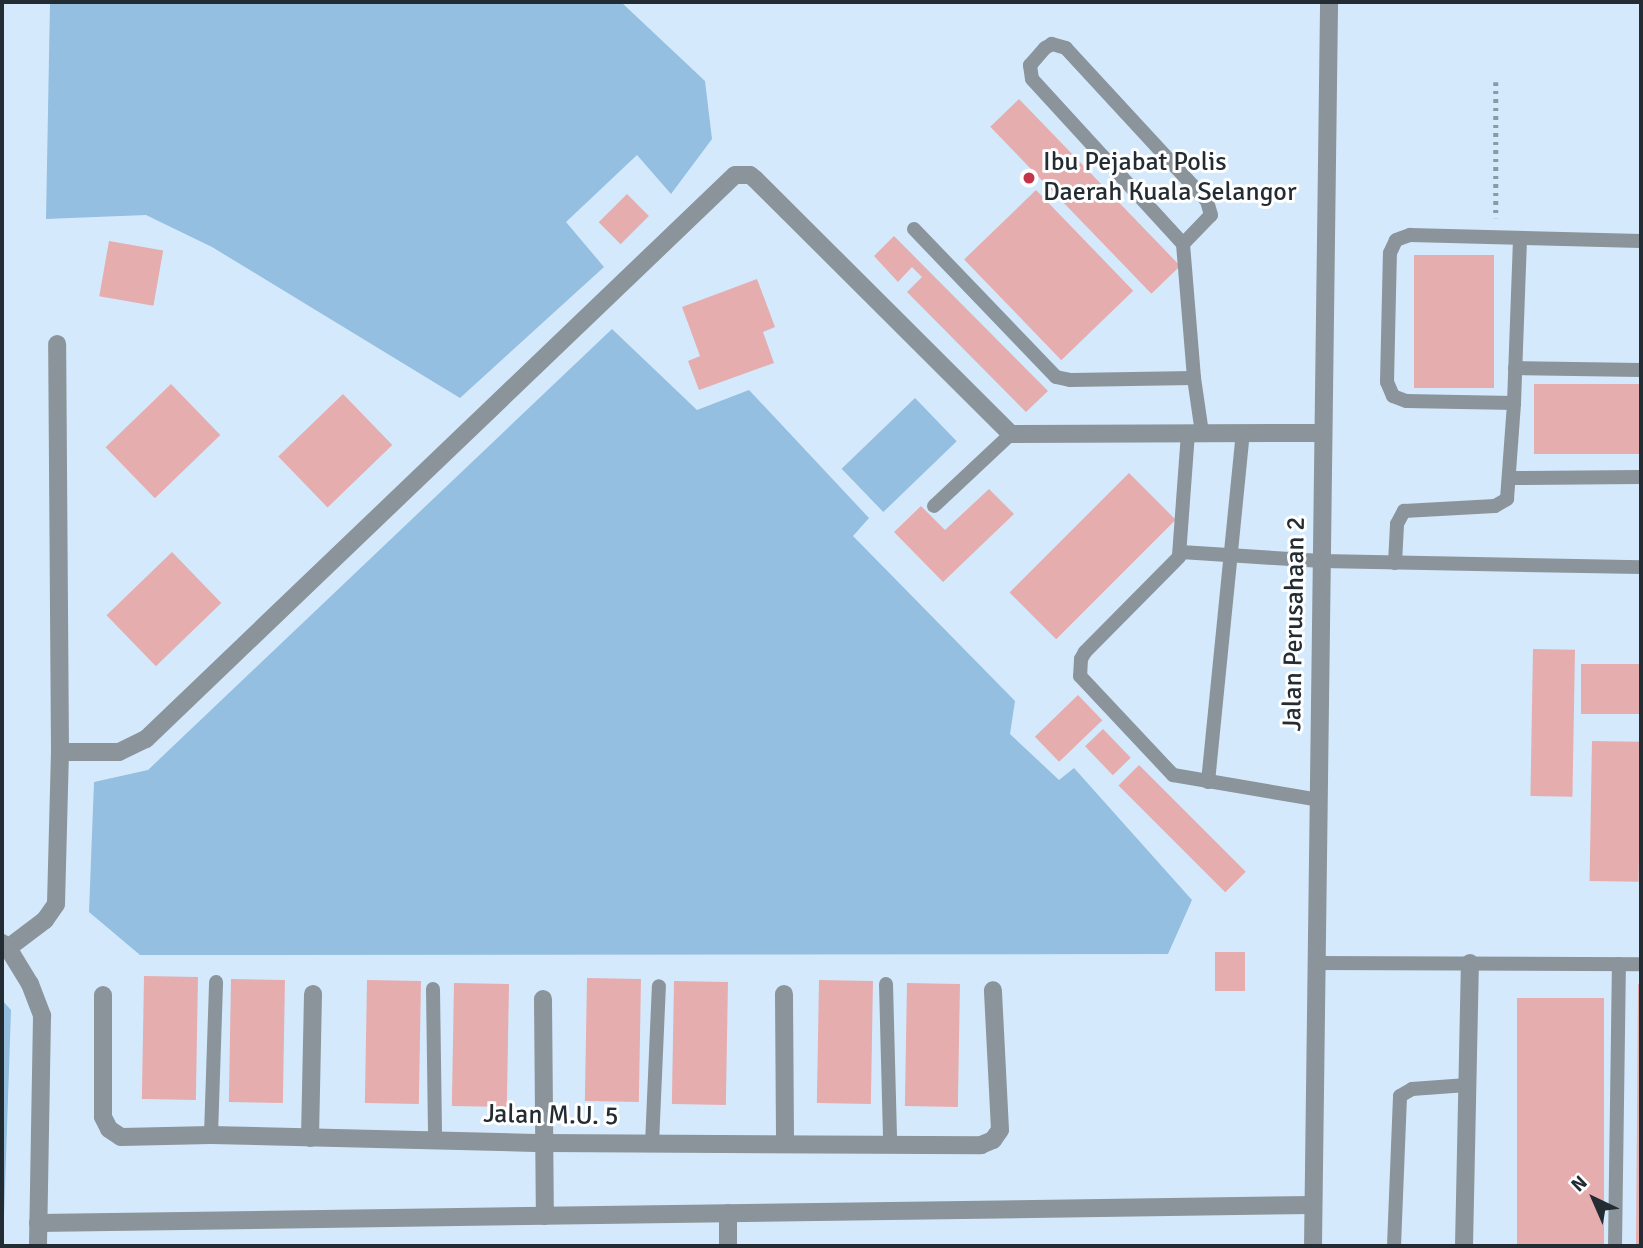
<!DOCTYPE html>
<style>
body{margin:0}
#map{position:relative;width:1643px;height:1248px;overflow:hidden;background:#d4eafc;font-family:Signika,sans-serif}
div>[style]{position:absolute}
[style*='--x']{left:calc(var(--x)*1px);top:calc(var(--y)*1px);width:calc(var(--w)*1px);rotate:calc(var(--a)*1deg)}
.green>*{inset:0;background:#94bfe0;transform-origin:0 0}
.building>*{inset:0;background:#e6adae;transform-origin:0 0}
.path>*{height:4.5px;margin-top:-2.25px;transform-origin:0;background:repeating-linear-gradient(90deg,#8999a6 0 3.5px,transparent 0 8.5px)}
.service>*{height:14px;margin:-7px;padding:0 7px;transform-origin:7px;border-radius:7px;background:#8b949b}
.minor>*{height:18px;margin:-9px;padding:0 9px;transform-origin:9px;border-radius:9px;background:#8b949b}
.dots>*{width:19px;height:19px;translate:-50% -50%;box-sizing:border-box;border:4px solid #fff;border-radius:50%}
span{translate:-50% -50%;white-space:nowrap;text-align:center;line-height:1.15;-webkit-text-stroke:6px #fff;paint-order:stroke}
.poi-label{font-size:26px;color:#242c33}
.left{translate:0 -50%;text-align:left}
.street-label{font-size:26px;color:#242c33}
.frame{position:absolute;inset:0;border:4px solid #242c33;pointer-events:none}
.north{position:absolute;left:1559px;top:1164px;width:70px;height:70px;-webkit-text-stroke:5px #fff;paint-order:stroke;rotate:316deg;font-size:19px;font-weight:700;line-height:28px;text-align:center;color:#242c33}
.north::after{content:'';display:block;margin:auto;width:24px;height:32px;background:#242c33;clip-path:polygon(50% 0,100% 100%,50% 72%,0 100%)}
</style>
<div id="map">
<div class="green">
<div style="clip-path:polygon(50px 2px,621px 2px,705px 81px,712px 139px,671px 194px,637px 155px,566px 222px,604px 267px,460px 398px,212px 247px,146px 215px,46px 219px)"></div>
<div style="clip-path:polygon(612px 329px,697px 410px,749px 390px,869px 518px,853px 536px,1015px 701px,1010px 734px,1059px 780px,1074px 768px,1192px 900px,1168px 954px,140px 955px,89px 912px,94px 782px,148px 770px)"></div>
<div style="left:915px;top:398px;width:60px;height:102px;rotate:46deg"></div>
<div style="clip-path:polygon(2px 1000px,11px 1010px,3px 1246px,2px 1246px)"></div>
</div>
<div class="building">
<div style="left:1019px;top:99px;width:232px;height:40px;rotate:46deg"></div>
<div style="left:1036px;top:190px;width:140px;height:100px;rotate:46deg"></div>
<div style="left:627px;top:194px;width:31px;height:40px;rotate:45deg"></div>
<div style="clip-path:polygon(894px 236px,1048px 391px,1026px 412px,907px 292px,922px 277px,912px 267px,898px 282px,874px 256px)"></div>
<div style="left:109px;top:241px;width:55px;height:56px;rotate:10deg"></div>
<div style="left:1414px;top:255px;width:80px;height:133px"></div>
<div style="clip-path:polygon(757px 279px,775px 327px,763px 332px,774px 363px,699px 390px,688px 361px,700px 356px,682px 307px)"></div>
<div style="left:171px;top:384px;width:71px;height:91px;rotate:46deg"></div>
<div style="left:1534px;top:384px;width:107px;height:70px"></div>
<div style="left:343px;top:394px;width:71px;height:90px;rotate:46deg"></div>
<div style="left:1129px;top:473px;width:66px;height:169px;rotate:45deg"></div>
<div style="clip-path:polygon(989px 489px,1014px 514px,943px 582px,894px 532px,921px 506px,945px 530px)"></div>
<div style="left:172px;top:552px;width:71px;height:91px;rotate:46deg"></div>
<div style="left:1533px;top:649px;width:42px;height:147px;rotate:1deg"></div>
<div style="left:1641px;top:664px;width:50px;height:60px;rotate:90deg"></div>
<div style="left:1078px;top:695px;width:35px;height:60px;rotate:46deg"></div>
<div style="left:1103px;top:729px;width:40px;height:25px;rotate:46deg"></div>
<div style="left:1592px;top:741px;width:49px;height:140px;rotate:1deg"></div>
<div style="left:1139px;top:765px;width:151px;height:29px;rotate:45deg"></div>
<div style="left:1215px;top:952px;width:30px;height:39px"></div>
<div style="left:144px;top:976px;width:54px;height:123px;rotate:1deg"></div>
<div style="left:587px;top:978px;width:54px;height:123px;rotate:1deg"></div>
<div style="left:231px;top:979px;width:54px;height:123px;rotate:1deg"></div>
<div style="left:367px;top:980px;width:54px;height:123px;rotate:1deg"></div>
<div style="left:819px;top:980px;width:54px;height:123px;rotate:1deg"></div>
<div style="left:674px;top:981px;width:54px;height:123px;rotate:1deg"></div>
<div style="left:454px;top:983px;width:55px;height:123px;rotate:1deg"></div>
<div style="left:907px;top:983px;width:53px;height:123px;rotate:1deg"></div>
<div style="clip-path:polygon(1638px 984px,1641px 984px,1641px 1246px,1636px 1246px)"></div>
<div style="left:1517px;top:998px;width:87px;height:248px"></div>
</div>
<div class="path">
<div style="--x:1496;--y:82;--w:136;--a:90"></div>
</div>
<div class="service">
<div style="--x:914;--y:229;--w:205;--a:46.2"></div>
<div style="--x:1056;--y:377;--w:14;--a:12"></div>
<div style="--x:1070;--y:380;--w:124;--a:-0.9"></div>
<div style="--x:1194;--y:378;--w:56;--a:81.7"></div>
<div style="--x:1183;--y:244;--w:40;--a:-46"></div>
<div style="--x:1211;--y:215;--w:15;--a:-106"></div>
<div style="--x:1207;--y:201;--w:208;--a:-132.7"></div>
<div style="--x:1066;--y:48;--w:15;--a:-164"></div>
<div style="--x:1052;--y:44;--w:8;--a:150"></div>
<div style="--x:1045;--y:48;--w:23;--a:131"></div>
<div style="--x:1030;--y:65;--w:14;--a:82"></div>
<div style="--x:1032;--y:79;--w:224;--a:47.5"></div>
<div style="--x:1183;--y:244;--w:134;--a:85.3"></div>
<div style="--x:1515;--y:368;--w:126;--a:0.9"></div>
<div style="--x:1514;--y:403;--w:108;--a:-178.9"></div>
<div style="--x:1406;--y:401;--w:14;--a:-159"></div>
<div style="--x:1393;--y:396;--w:15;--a:-113"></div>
<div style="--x:1387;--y:382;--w:129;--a:-88.7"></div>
<div style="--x:1390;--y:253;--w:14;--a:-65"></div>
<div style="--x:1396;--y:240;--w:15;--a:-20"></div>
<div style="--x:1410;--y:235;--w:231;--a:1.5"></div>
<div style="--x:1188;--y:433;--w:124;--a:94.2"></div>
<div style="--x:1179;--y:557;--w:134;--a:134.7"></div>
<div style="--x:1085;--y:652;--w:8;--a:120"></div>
<div style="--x:1081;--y:659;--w:17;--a:93"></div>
<div style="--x:1080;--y:676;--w:136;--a:46.8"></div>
<div style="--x:1173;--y:775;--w:148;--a:9.7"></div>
<div style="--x:1510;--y:478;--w:131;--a:-0.4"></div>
<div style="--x:934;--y:506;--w:105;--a:-43.1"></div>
<div style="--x:1181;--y:552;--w:141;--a:3.7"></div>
<div style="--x:1322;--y:561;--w:319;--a:1.1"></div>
<div style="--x:1395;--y:563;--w:39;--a:-87"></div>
<div style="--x:1397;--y:524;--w:15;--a:-62"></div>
<div style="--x:1404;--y:511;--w:91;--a:-3.1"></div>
<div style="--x:1495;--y:506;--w:14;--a:-30"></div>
<div style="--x:1507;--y:499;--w:96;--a:-85.8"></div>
<div style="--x:1514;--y:403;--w:164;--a:-87.9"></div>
<div style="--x:1208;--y:782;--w:351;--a:-84.3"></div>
<div style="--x:1316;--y:963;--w:325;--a:0.2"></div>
<div style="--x:886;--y:984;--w:158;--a:88.5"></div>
<div style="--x:433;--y:989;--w:152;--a:89.2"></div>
<div style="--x:211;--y:1135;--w:153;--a:-88.1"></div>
<div style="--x:652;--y:1144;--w:158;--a:-87.5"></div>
<div style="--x:1394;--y:1246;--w:150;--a:-87.7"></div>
<div style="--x:1400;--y:1096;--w:14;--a:-30"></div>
<div style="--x:1412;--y:1089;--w:55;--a:-4.2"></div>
<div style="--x:1615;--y:1246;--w:282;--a:-89.2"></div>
</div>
<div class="minor">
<div style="--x:60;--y:752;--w:59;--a:0"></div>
<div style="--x:119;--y:752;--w:30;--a:-26"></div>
<div style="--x:146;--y:739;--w:815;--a:-43.76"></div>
<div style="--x:735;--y:175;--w:15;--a:0"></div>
<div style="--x:750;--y:175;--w:6;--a:39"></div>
<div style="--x:755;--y:179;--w:361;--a:44.9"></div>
<div style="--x:1011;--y:434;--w:312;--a:-0.2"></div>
<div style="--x:2;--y:943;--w:8;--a:40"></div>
<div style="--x:8;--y:948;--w:42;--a:58.6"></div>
<div style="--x:30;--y:984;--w:34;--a:69"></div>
<div style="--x:42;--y:1016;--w:230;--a:91"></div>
<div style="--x:8;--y:948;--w:46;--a:-37.1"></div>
<div style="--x:45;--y:920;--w:19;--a:-55"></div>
<div style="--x:56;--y:904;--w:152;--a:-88.5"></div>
<div style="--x:60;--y:752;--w:408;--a:-90.4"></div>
<div style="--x:784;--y:994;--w:150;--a:89.6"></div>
<div style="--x:103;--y:995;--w:122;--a:90"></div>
<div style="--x:103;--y:1117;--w:13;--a:63"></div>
<div style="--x:109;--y:1129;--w:14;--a:34"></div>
<div style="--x:121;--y:1137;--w:90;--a:-1.3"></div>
<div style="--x:211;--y:1135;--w:333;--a:1.4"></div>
<div style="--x:544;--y:1143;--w:437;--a:0.3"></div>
<div style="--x:981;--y:1145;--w:13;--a:-23"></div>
<div style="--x:993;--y:1140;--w:12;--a:-55"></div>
<div style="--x:1000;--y:1130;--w:140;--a:-92.9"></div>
<div style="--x:543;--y:999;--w:217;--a:89.5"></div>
<div style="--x:310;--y:1138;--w:144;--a:-88.8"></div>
<div style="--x:38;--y:1223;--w:1275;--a:-0.81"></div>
<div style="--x:728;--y:1246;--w:33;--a:-90"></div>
<div style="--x:1313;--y:1246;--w:1244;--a:-89.26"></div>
<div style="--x:1464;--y:1246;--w:283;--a:-88.8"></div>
</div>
<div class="dots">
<div style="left:1029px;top:178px;background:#c4344b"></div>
</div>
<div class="poi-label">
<span class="left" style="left:1043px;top:178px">Ibu Pejabat Polis<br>Daerah Kuala Selangor</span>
</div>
<div class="street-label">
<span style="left:1295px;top:624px;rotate:-89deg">Jalan Perusahaan 2</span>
<span style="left:551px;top:1116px;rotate:1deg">Jalan M.U. 5</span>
</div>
<div class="frame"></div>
<div class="north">N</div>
</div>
